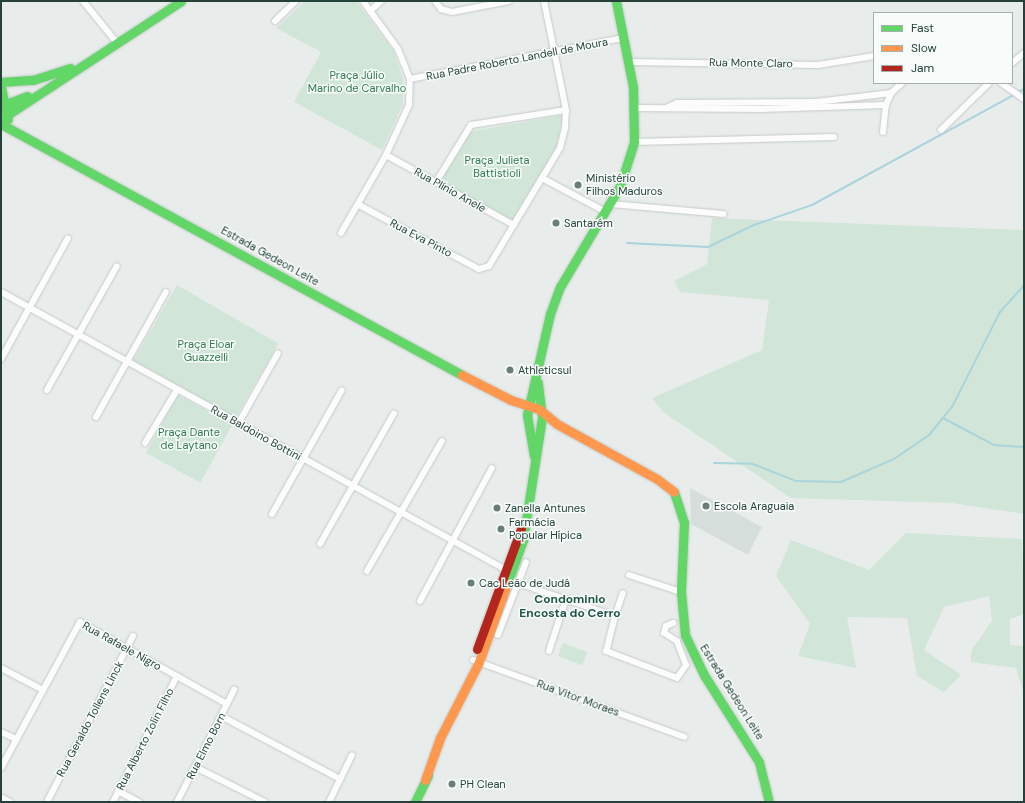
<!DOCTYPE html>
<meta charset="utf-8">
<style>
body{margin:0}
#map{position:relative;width:1025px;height:803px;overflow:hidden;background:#e8edeb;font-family:"DM Sans",sans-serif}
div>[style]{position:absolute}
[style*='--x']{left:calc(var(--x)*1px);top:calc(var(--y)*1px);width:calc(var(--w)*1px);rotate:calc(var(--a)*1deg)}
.built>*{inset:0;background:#d6dedb}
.green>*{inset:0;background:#d1e6d8;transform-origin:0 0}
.stream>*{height:2px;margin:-1px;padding:0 1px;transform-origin:1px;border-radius:1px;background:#a9d4db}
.roads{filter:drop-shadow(0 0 1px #c5cac8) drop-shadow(0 0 1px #c5cac8)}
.street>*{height:6px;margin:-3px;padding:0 3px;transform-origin:3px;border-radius:3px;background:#fcfcfc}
.fast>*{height:9px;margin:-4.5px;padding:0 4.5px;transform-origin:4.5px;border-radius:4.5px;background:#63d668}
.slow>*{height:9px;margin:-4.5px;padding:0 4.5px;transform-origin:4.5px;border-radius:4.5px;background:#ff974d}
.jam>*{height:9px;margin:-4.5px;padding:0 4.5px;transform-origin:4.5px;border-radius:4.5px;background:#b3261e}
.dots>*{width:11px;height:11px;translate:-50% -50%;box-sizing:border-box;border:2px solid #f7fbf9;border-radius:50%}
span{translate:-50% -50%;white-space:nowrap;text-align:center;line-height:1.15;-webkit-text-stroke:3px #f7fbf9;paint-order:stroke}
.street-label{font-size:11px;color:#24423a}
.park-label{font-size:11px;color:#2d7a4b}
.poi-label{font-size:11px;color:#24423a}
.left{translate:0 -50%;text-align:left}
.neighbourhood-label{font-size:12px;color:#1f5548;font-weight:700}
.frame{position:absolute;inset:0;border:2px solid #24423a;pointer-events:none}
.legend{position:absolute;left:873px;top:12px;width:140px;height:72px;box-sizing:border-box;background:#f7fbf9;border:1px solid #a3b1ad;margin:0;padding:5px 7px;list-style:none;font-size:12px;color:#24423a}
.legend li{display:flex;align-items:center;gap:8px;height:20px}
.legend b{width:20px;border:1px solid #a3b1ad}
</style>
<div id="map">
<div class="built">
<div style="clip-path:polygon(690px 488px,762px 527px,748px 555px,691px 524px)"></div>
</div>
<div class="green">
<div style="clip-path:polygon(305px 1px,356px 1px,393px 50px,403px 79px,403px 104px,382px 150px,294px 102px,321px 52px,276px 28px)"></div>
<div style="clip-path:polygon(563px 115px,557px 147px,512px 221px,440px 181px,468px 132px)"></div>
<div style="clip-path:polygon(712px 218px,1024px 230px,1024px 514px,952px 503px,791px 498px,663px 412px,652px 398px,762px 350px,769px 300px,680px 292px,674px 281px,707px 264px)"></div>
<div style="left:177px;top:285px;width:117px;height:87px;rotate:30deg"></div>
<div style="left:178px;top:395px;width:62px;height:66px;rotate:29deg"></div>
<div style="clip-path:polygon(906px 533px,1022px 539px,1024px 614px,1010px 619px,1010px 645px,1024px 646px,1024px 695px,1016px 668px,971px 662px,971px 651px,992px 621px,989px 596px,944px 607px,924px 650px,961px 675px,944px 692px,917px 676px,907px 618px,847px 617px,856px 668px,798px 656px,810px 624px,776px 576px,791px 540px,869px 570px)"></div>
<div style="left:563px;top:643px;width:26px;height:14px;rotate:21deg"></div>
</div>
<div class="stream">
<div style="--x:1018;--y:92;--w:7;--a:-27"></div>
<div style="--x:627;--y:243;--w:81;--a:2.8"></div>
<div style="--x:708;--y:247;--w:51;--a:-25.6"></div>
<div style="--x:754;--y:225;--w:61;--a:-19"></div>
<div style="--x:812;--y:205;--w:230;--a:-28.6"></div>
<div style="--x:943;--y:418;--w:58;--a:27.9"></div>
<div style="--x:994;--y:445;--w:30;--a:4"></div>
<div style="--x:714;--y:463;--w:39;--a:1"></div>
<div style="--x:753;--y:464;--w:46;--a:21.6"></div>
<div style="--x:796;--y:481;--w:45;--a:1.3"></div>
<div style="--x:841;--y:482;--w:58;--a:-23.5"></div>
<div style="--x:894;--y:459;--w:42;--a:-34.4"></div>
<div style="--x:929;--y:435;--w:36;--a:-51"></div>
<div style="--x:952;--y:407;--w:106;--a:-63.2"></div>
<div style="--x:1000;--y:312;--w:36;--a:-48"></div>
</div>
<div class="roads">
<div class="street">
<div style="--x:83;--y:1;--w:54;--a:51"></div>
<div style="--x:435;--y:1;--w:10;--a:53"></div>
<div style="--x:441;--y:9;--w:11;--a:15"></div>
<div style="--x:452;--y:12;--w:58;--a:-10.9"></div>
<div style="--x:370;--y:11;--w:15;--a:-42"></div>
<div style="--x:275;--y:21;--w:29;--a:-44"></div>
<div style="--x:628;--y:62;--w:190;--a:0.9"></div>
<div style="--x:818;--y:65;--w:57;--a:-9.1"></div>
<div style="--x:1012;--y:63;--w:16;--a:-40"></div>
<div style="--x:410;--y:79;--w:217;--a:-10.9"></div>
<div style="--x:1001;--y:83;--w:28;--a:35"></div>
<div style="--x:668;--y:107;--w:10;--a:-24"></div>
<div style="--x:677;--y:103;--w:139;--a:-0.4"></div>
<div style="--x:816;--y:102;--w:76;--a:-6.8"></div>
<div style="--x:636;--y:108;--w:125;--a:0.5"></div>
<div style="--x:761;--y:109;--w:125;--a:-1.8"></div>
<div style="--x:941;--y:130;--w:67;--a:-44.4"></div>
<div style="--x:883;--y:132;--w:27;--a:-84"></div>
<div style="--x:886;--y:105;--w:13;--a:-67"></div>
<div style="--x:891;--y:93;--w:15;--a:-42"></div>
<div style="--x:634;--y:142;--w:200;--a:-1.4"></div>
<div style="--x:386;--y:155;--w:146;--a:28.7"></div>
<div style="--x:542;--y:178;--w:72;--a:28"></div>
<div style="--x:436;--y:182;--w:67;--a:-58.4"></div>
<div style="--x:471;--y:125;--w:96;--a:-9"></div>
<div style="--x:611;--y:204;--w:113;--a:5.1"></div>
<div style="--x:359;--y:205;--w:136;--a:28.1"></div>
<div style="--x:479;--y:269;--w:10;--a:-17"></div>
<div style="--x:489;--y:266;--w:138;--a:-59"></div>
<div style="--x:560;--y:148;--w:21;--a:-76"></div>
<div style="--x:565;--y:128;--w:18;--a:-87"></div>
<div style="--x:566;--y:110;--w:111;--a:-101.4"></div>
<div style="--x:341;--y:233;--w:90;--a:-60"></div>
<div style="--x:386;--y:155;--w:55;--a:-65.3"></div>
<div style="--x:409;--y:105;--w:26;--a:-88"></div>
<div style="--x:410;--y:79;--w:32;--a:-112"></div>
<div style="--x:398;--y:49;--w:59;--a:-126.1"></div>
<div style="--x:1;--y:292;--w:579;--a:28.82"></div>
<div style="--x:1;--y:359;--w:138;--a:-61"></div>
<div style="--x:47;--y:390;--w:142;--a:-60.6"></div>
<div style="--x:96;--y:417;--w:143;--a:-60.8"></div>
<div style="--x:238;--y:424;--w:81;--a:-60.6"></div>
<div style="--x:145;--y:443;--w:62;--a:-58.9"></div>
<div style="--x:272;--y:514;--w:142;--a:-60.6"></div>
<div style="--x:320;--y:544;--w:150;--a:-60.5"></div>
<div style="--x:367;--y:571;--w:150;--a:-60"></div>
<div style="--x:629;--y:575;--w:55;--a:18.1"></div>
<div style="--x:509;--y:580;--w:112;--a:18.8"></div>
<div style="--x:615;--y:616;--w:36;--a:104"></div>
<div style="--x:606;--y:651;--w:76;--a:20.8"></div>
<div style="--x:677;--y:678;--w:16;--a:-55"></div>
<div style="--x:686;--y:665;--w:26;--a:-111"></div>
<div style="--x:677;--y:641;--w:15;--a:-148"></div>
<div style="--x:664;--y:633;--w:7;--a:-74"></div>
<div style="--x:666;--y:626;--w:8;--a:-23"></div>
<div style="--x:420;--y:601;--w:151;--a:-61.6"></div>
<div style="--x:615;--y:616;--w:24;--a:-71"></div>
<div style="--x:498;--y:635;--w:78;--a:-69"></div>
<div style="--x:549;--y:651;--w:55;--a:-71.9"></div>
<div style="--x:473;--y:660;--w:225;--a:20"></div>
<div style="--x:1;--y:668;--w:45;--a:27.7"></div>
<div style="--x:221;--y:716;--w:135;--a:27.9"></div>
<div style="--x:1;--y:732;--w:17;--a:25"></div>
<div style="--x:195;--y:767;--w:78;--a:26.6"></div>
<div style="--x:1;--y:768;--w:166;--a:-61.6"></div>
<div style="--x:80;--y:622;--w:168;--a:29.2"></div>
<div style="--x:118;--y:791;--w:24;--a:28"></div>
<div style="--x:1;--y:797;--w:10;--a:29"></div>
<div style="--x:47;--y:802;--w:187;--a:-62.6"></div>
<div style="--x:113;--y:802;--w:141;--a:-63.1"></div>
<div style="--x:177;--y:802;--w:126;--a:-63"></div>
<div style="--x:329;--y:802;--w:52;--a:-63.9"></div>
</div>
<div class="fast">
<div style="--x:1;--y:82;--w:32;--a:-4"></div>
<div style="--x:33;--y:80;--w:39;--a:-18"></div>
<div style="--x:1;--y:87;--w:33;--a:78"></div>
<div style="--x:1;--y:106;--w:28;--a:-21"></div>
<div style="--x:1;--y:119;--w:215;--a:-33.2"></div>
<div style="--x:1;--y:124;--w:525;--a:28.57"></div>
<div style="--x:534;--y:456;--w:42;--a:-99.7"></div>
<div style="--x:527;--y:415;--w:104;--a:-77.2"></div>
<div style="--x:550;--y:314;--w:29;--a:-70"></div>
<div style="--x:560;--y:287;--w:117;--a:-59.3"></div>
<div style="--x:620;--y:186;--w:46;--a:-72.3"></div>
<div style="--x:634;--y:142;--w:55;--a:-91"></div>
<div style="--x:633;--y:87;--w:88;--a:-101.2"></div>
<div style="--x:674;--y:492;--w:32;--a:72"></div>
<div style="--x:684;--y:522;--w:70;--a:92.5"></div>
<div style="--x:681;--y:592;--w:43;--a:84.7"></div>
<div style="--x:685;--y:635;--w:44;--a:64.6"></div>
<div style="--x:704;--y:675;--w:103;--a:57.7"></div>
<div style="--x:759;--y:762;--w:41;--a:76"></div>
<div style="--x:507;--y:584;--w:47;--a:-70"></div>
<div style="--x:523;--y:540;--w:124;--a:-81.2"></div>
<div style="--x:542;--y:417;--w:35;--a:-97"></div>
<div style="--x:415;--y:802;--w:30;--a:-64"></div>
</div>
<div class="slow">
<div style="--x:462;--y:375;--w:55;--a:27"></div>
<div style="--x:511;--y:400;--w:29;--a:18"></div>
<div style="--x:539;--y:409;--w:23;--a:40"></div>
<div style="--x:557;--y:424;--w:114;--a:28.8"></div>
<div style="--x:657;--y:479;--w:21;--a:37"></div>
<div style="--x:425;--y:780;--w:45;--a:-70.3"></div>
<div style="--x:440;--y:738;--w:85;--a:-62.8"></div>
<div style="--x:479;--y:662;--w:83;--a:-70.3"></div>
</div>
<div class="jam">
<div style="--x:477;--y:649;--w:128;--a:-69.9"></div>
</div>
</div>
<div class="dots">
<div style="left:578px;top:185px;background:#697e78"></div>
<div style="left:556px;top:223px;background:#697e78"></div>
<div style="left:510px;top:370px;background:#697e78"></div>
<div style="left:706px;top:506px;background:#697e78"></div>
<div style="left:497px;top:508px;background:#697e78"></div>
<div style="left:501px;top:529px;background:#697e78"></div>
<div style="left:471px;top:583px;background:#697e78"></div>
<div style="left:452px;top:784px;background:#697e78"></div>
</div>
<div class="street-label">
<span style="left:517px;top:59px;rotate:-11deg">Rua Padre Roberto Landell de Moura</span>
<span style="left:751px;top:63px;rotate:1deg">Rua Monte Claro</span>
<span style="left:450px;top:190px;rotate:29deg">Rua Plínio Anele</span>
<span style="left:421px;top:238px;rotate:28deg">Rua Eva Pinto</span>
<span style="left:270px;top:256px;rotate:29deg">Estrada Gedeon Leite</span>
<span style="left:256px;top:433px;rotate:29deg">Rua Baldoino Bottini</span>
<span style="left:122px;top:646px;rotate:29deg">Rua Rafaele Nigro</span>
<span style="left:732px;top:692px;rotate:58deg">Estrada Gedeon Leite</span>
<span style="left:578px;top:698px;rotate:20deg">Rua Vitor Moraes</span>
<span style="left:90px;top:719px;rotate:-62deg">Rua Geraldo Tollens Linck</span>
<span style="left:145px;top:739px;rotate:-63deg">Rua Alberto Zolin Filho</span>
<span style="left:206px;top:746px;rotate:-63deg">Rua Elmo Born</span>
</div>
<div class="park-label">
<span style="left:357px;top:82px">Praça Júlio<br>Marino de Carvalho</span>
<span style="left:497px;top:167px">Praça Julieta<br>Battistioli</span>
<span style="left:206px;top:351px">Praça Eloar<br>Guazzelli</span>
<span style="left:189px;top:439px">Praça Dante<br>de Laytano</span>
</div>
<div class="poi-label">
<span class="left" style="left:586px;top:185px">Ministério<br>Filhos Maduros</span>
<span class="left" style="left:564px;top:223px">Santarém</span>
<span class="left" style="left:518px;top:370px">Athleticsul</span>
<span class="left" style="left:714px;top:506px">Escola Araguaia</span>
<span class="left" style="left:505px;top:508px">Zanella Antunes</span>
<span class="left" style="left:509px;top:529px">Farmácia<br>Popular Hípica</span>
<span class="left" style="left:479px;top:583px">Cac Leão de Judá</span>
<span class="left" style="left:460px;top:784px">PH Clean</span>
</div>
<div class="neighbourhood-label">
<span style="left:570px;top:607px">Condominio<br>Encosta do Cerro</span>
</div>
<div class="frame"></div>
<ul class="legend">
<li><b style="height:5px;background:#63d668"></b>Fast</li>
<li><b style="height:5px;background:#ff974d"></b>Slow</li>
<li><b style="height:5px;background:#b3261e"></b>Jam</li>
</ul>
</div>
